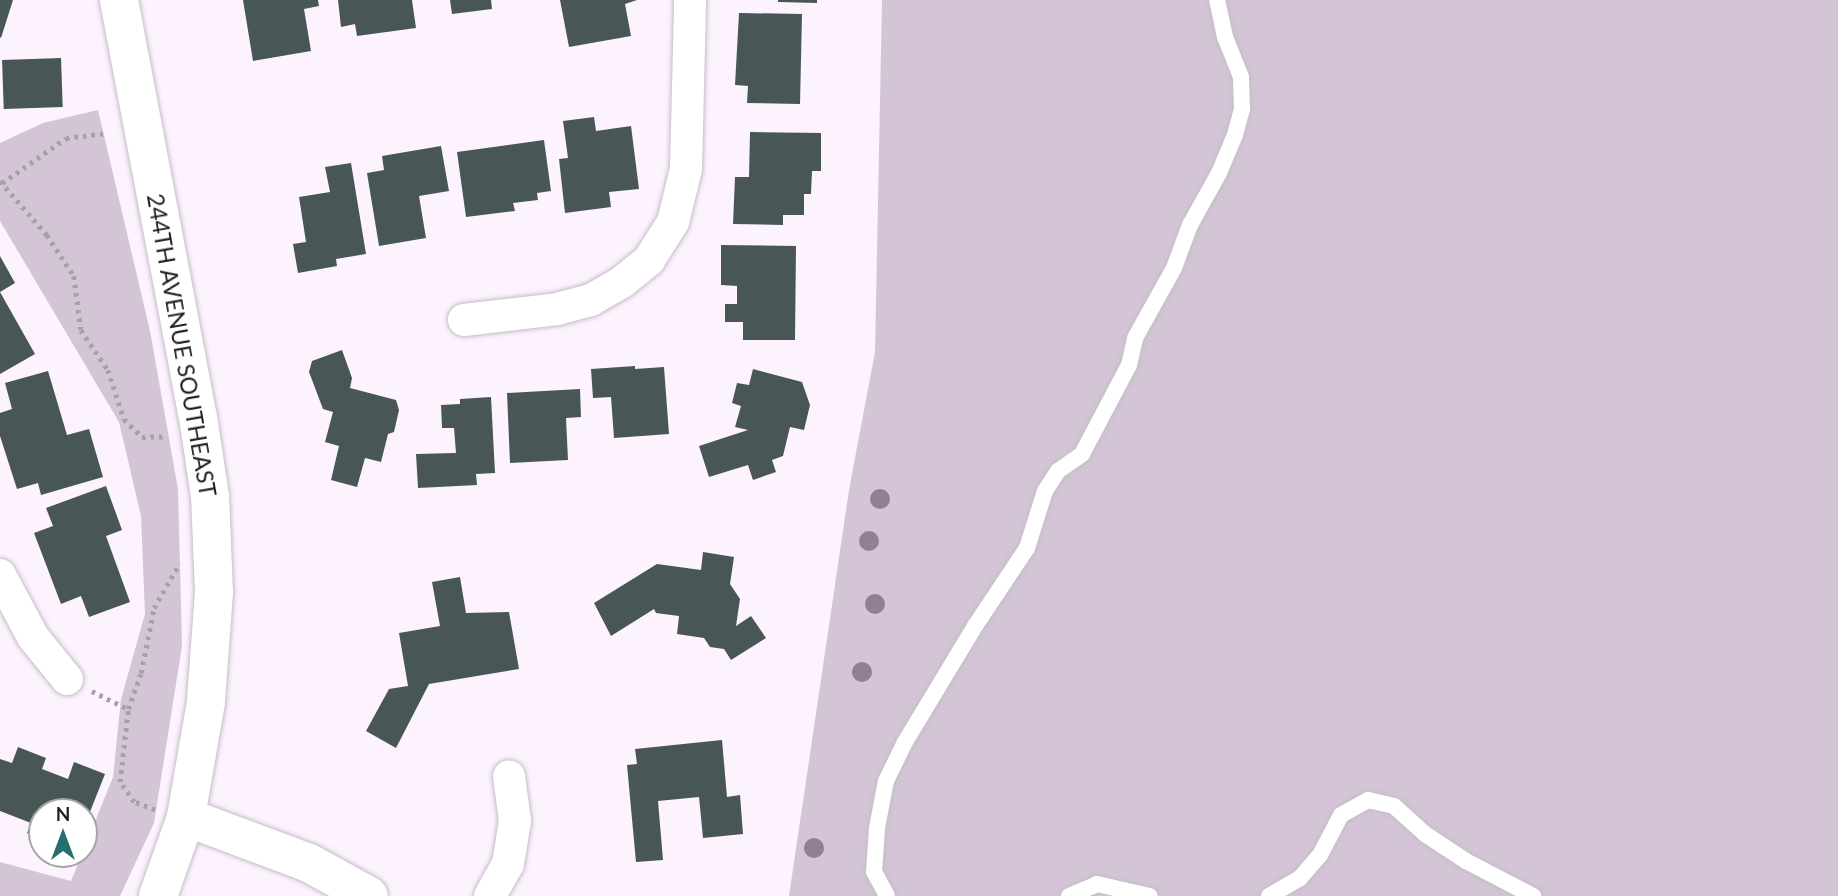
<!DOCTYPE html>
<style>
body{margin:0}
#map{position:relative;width:1838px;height:896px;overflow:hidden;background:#fcf3fe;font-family:Lato,sans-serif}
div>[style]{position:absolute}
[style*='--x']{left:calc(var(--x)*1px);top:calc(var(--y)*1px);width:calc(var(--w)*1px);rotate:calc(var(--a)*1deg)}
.green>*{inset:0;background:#d3c5d6}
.building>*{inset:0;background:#495656;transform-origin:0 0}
.path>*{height:4.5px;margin-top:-2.25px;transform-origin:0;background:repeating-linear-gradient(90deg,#a7a0a8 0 3.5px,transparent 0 8.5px)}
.roads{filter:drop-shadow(0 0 2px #c6bdc7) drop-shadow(0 0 2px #c6bdc7)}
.service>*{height:16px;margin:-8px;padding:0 8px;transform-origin:8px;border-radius:8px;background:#fff}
.minor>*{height:32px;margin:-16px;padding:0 16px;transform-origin:16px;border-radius:16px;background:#fff}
.tertiary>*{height:38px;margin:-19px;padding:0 19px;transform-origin:19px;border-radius:19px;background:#fff}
.trees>*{width:20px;height:20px;margin:-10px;border-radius:50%;background:#927e96}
span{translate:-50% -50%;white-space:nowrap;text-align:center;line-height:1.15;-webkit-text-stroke:7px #fff;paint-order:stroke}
.street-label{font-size:23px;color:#211d21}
.north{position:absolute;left:28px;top:798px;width:70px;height:70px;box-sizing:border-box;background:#fff;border:2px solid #a6a5a6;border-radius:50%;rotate:0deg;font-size:19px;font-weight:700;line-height:28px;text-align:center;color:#211d21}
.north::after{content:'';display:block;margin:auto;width:24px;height:32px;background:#256f6e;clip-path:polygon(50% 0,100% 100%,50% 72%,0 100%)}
</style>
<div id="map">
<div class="green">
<div style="clip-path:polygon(882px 0,1838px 0,1838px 896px,789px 896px,849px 490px,875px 352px)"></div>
<div style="clip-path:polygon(98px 110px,150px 331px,178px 489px,182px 646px,154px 823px,120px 896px,0 896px,0 862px,71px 881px,113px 777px,121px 699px,145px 614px,141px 516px,119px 422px,0 221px,0 143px,43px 123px)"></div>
</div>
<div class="building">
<div style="clip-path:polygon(0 0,13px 0,1px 38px,0 37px)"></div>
<div style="clip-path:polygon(243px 0,318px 0,319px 6px,304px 9px,311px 51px,253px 61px)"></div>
<div style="clip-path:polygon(338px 0,412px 0,416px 28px,357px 36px,355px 24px,341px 27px)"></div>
<div style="clip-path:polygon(450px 0,491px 0,492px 9px,452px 14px)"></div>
<div style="clip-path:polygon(560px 0,637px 0,625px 4px,631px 36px,569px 47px)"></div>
<div style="clip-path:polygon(778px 0,817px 0,817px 3px,778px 2px)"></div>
<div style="clip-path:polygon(739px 13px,802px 14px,800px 104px,747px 103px,748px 86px,735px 85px)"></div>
<div style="left:61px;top:58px;width:49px;height:59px;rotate:88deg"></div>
<div style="clip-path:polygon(594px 117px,596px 131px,631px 126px,639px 189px,609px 192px,611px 207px,565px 213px,559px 159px,568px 158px,563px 121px)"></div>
<div style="clip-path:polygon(750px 132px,821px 133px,821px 171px,812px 171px,811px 194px,804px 194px,804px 215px,783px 215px,783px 225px,733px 224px,735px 177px,749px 177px)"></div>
<div style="clip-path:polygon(544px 140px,551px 191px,537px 193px,538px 200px,513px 203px,515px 211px,466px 217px,457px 152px)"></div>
<div style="clip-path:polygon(441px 146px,449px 191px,419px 196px,426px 238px,379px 246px,367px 173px,384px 170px,382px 156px)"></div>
<div style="clip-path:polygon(351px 163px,366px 254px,336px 259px,337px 266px,298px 273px,293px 244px,306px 242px,299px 197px,330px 192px,325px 167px)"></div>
<div style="clip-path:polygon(721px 245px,796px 246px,795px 340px,743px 340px,743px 322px,725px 322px,725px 304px,737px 304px,737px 286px,721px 285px)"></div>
<div style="clip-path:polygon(0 256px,15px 283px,0 292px,35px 354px,0 374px)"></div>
<div style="clip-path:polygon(342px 350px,352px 378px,350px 388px,396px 400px,399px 410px,394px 432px,388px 434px,381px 462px,365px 458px,357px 487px,331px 480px,339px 446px,325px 442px,333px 412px,323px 409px,309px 372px,312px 361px)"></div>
<div style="clip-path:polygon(635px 366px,635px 369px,664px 367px,669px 434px,614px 438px,611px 397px,593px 398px,591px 369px)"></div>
<div style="clip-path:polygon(753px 369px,802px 382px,810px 405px,804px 430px,790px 427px,783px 456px,772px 460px,776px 472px,753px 480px,748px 465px,709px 477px,699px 446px,748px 430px,735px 427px,741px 406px,732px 403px,737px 383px,749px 385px)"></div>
<div style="clip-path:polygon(48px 371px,67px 435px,89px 429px,103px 477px,41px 495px,38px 483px,17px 489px,0 436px,0 413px,12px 409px,5px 383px)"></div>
<div style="clip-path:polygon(580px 389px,581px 417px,566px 418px,568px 460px,510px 463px,507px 393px)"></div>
<div style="clip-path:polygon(491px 397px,495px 473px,476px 474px,477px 485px,418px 488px,416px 454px,456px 453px,454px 428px,442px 428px,441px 405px,460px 404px,460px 399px)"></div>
<div style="clip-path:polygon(106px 486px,122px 530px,106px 536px,130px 602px,89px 617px,81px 596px,61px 604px,34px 533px,53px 526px,46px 508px)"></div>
<div style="clip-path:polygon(703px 552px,734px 557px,730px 584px,740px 599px,736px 626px,751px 616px,766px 638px,731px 660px,724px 649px,710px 647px,704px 638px,677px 634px,679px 616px,656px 613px,654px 609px,611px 636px,594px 603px,657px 564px,701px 570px)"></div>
<div style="clip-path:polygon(460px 577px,466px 613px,509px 612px,519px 669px,429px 684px,396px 748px,366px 731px,389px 689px,408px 686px,399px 633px,440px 626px,432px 582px)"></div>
<div style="clip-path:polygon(722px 740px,727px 797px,740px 795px,743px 834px,703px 838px,699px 797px,658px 801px,663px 860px,636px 862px,627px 765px,637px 764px,635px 749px)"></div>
<div style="clip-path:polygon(18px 747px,46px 758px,42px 769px,68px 779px,74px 762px,105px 774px,84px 827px,84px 812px,42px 812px,42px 839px,27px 833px,31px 823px,0 811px,0 759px,12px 763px)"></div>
</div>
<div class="path">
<div style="--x:0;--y:181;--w:72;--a:49"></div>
<div style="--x:47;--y:235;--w:49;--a:56.6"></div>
<div style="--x:74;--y:276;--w:54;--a:82.6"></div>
<div style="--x:81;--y:330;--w:48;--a:56"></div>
<div style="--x:108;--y:370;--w:52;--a:71.9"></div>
<div style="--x:124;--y:419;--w:25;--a:45"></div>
<div style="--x:142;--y:437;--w:25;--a:-2"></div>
<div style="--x:2;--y:183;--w:78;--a:-35.1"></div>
<div style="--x:66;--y:138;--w:38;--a:-7"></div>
<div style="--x:92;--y:691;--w:40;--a:26.6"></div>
<div style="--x:155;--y:810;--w:22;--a:-159"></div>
<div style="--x:134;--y:802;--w:24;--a:-125"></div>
<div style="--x:120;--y:782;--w:73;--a:-83.7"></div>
<div style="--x:128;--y:709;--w:38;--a:-70"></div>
<div style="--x:141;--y:673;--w:66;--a:-78.7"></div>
<div style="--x:154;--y:608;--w:51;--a:-60.4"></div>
</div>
<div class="roads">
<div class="service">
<div style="--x:887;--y:896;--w:27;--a:-118"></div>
<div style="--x:874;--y:872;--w:44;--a:-86.1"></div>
<div style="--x:877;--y:828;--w:48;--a:-79.2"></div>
<div style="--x:886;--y:781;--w:43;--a:-64"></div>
<div style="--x:905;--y:742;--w:135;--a:-58.9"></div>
<div style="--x:975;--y:626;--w:94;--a:-56.3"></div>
<div style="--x:1027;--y:548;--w:60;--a:-72.5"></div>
<div style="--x:1045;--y:491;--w:24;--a:-57"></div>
<div style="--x:1058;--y:471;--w:29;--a:-35"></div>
<div style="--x:1082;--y:454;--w:101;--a:-62.2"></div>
<div style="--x:1129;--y:365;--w:28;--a:-77"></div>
<div style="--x:1135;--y:338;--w:80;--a:-60.9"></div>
<div style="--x:1174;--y:268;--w:46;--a:-69.6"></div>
<div style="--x:1190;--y:225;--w:60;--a:-60.9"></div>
<div style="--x:1219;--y:173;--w:41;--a:-67.2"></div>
<div style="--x:1235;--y:135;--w:28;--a:-75"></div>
<div style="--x:1242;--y:108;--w:31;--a:-92"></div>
<div style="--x:1241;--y:77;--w:43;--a:-111.8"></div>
<div style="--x:1225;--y:37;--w:38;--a:-102"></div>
<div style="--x:1069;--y:896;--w:30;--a:-23"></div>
<div style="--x:1097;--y:884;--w:54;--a:12.8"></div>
<div style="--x:1269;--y:896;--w:36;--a:-30"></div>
<div style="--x:1300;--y:878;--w:30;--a:-49"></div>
<div style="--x:1320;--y:855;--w:45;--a:-62.3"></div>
<div style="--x:1341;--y:815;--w:31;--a:-29"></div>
<div style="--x:1368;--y:800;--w:27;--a:13"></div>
<div style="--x:1394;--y:806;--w:42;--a:42.1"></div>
<div style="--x:1425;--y:834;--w:49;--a:33.4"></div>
<div style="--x:1466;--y:861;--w:76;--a:27.6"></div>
</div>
<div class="minor">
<div style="--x:464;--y:320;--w:94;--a:-6.7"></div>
<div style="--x:557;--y:309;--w:35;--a:-15"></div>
<div style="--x:591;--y:300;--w:36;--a:-30"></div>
<div style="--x:622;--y:282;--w:35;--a:-39"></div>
<div style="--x:649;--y:260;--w:45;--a:-57.7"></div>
<div style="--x:673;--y:222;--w:55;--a:-76.2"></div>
<div style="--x:686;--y:169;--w:169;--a:-88.6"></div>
<div style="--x:0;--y:575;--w:70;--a:62"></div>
<div style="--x:33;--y:637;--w:54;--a:51"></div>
<div style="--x:490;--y:896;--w:37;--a:-61"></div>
<div style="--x:508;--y:864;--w:44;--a:-80.8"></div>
<div style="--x:515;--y:821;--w:45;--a:-97.6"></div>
</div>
<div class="tertiary">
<div style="--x:119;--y:0;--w:424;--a:79.3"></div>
<div style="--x:198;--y:417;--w:80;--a:81.4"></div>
<div style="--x:210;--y:496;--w:96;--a:87.6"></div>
<div style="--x:214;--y:592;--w:110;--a:94.2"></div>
<div style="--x:206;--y:702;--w:117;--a:99.9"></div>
<div style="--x:186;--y:817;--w:84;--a:109.5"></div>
<div style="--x:186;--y:817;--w:131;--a:20.5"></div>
<div style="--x:309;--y:863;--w:68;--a:28.8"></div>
</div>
</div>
<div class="trees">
<div style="left:880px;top:499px"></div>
<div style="left:869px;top:541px"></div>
<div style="left:875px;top:604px"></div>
<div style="left:862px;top:672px"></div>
<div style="left:814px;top:848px"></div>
</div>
<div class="street-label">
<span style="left:182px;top:345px;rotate:80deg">244TH AVENUE SOUTHEAST</span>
</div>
<div class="north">N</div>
</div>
